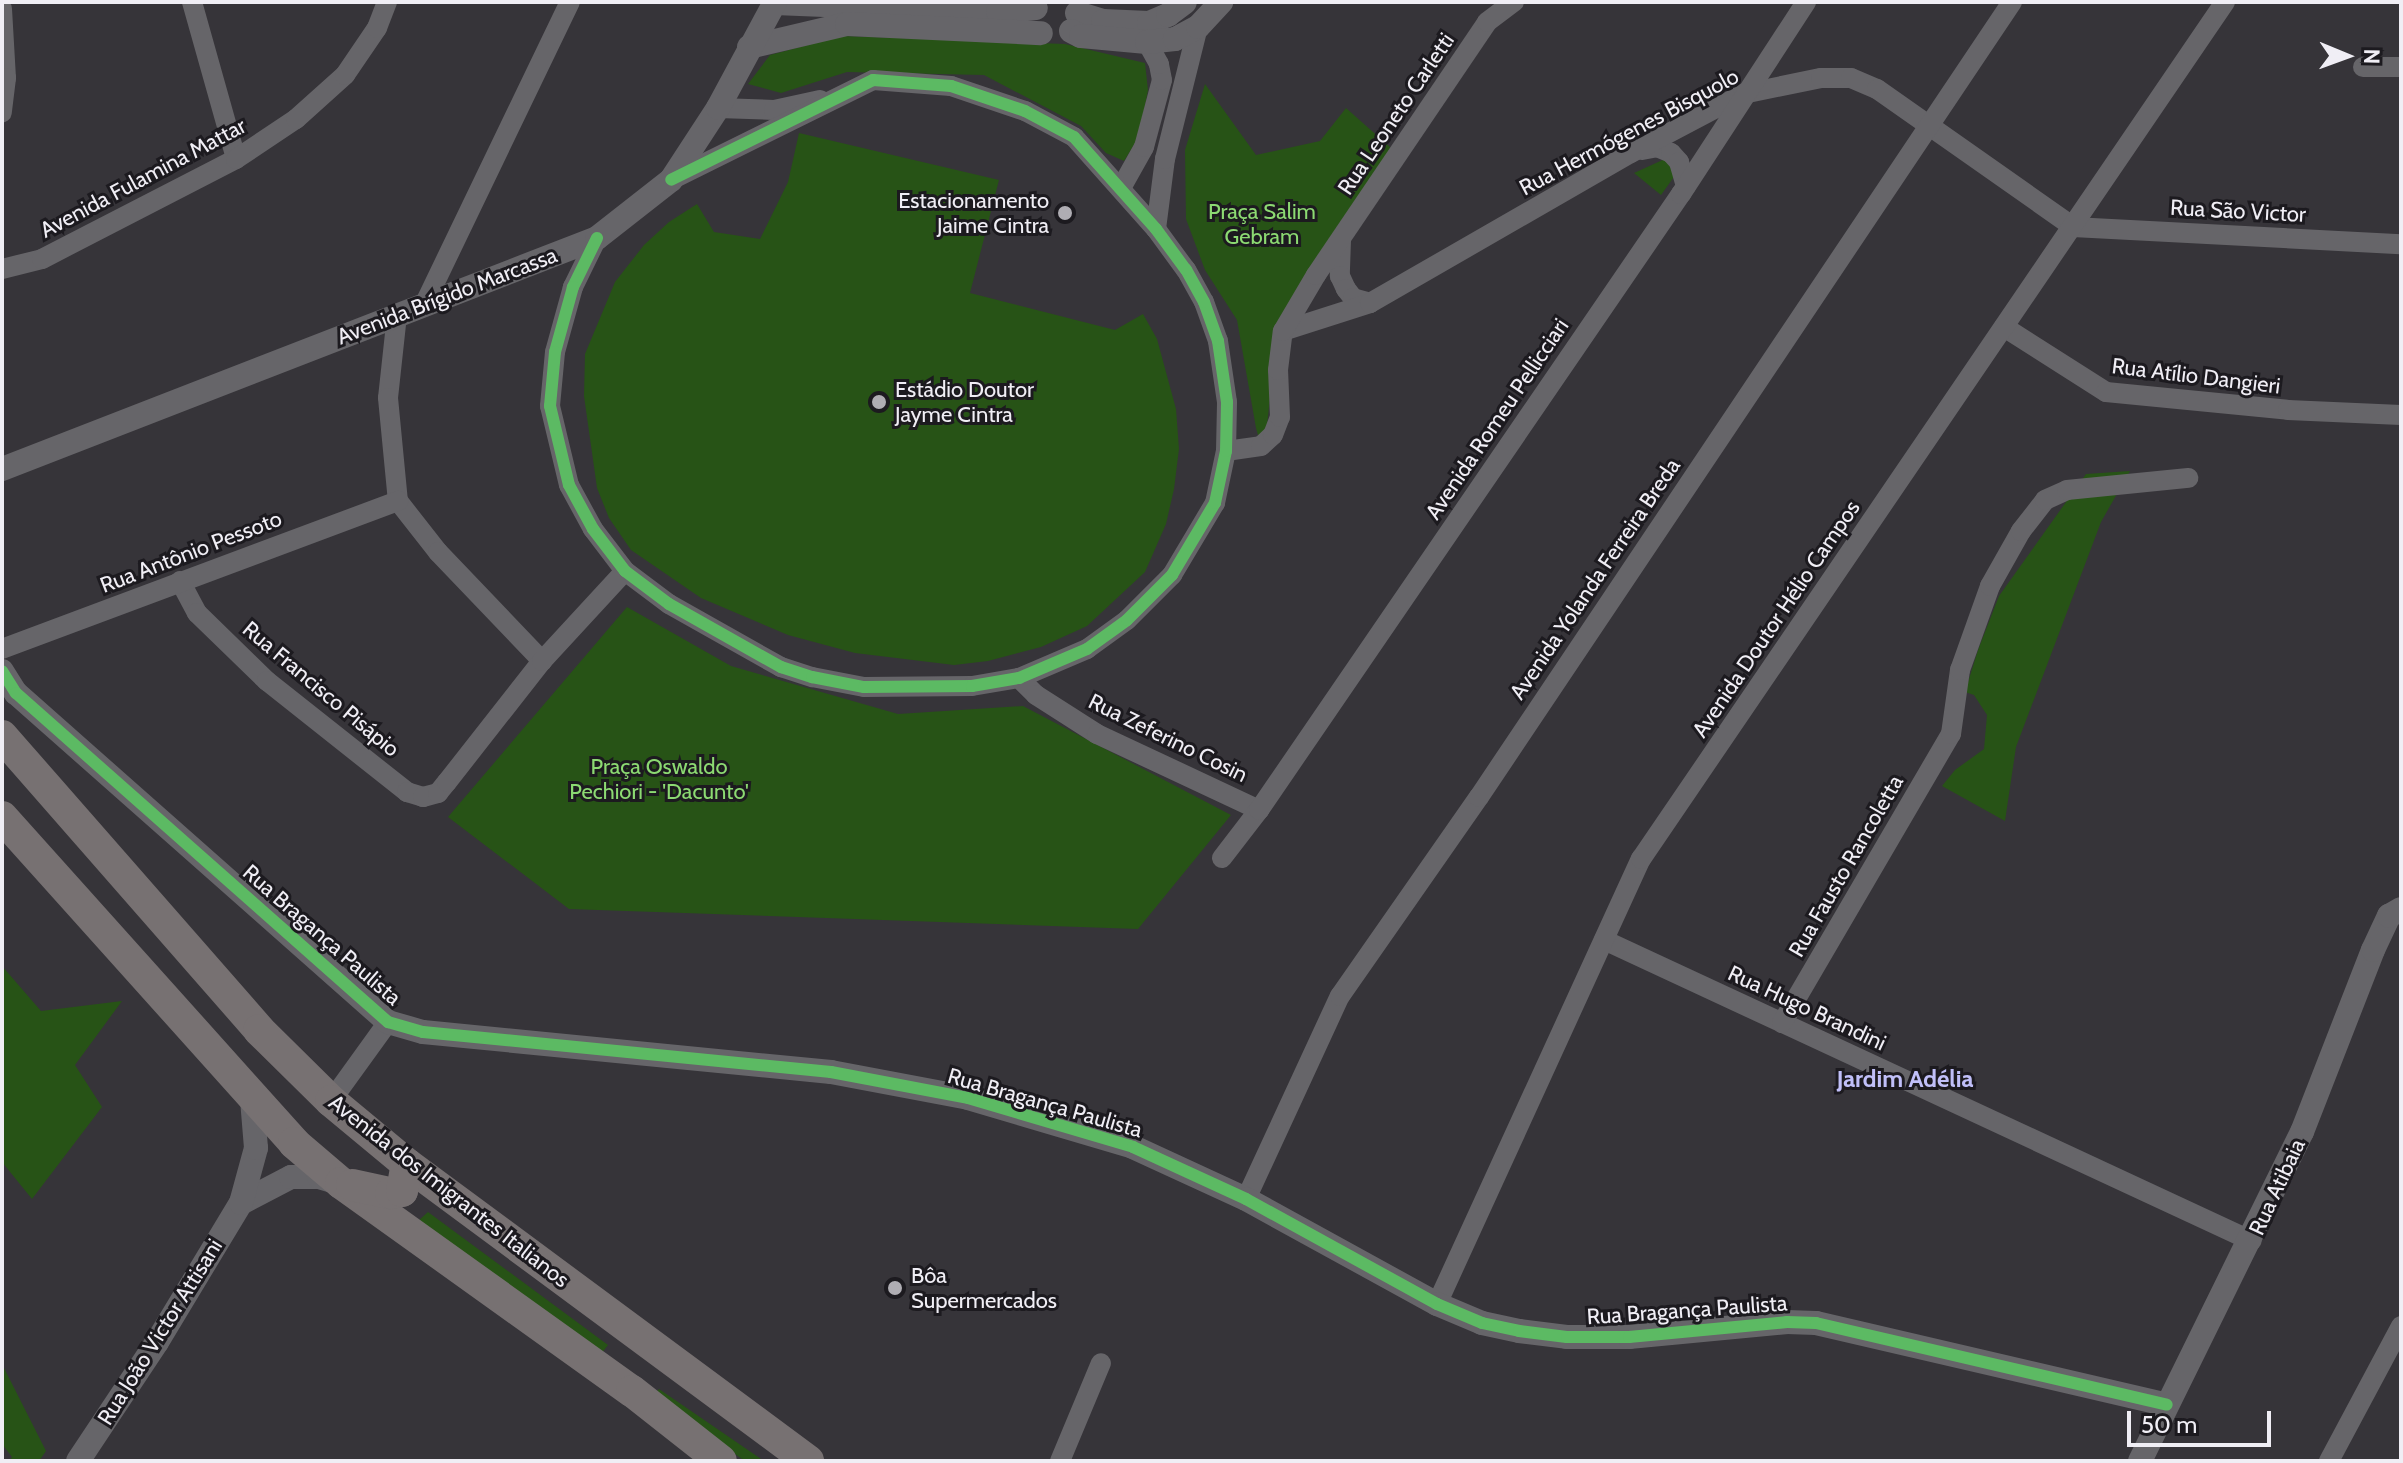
<!DOCTYPE html>
<meta charset="utf-8">
<style>
body{margin:0}
#map{position:relative;width:2403px;height:1463px;overflow:hidden;background:#363439;font-family:Cabin,sans-serif}
div>[style]{position:absolute}
[style*='--x']{left:calc(var(--x)*1px);top:calc(var(--y)*1px);width:calc(var(--w)*1px);rotate:calc(var(--a)*1deg)}
.green>*{inset:0;background:#275316}
.minor>*{height:20px;margin:-10px;padding:0 10px;transform-origin:10px;border-radius:10px;background:#666569}
.tertiary>*{height:24px;margin:-12px;padding:0 12px;transform-origin:12px;border-radius:12px;background:#666569}
.primary>*{height:32px;margin:-16px;padding:0 16px;transform-origin:16px;border-radius:16px;background:#777172}
.cycleway>*{height:12px;margin:-6px;padding:0 6px;transform-origin:6px;border-radius:6px;background:#5cba63}
.dots>*{width:22px;height:22px;translate:-50% -50%;box-sizing:border-box;border:4px solid #1c1a1f;border-radius:50%}
span{translate:-50% -50%;white-space:nowrap;text-align:center;line-height:1.15;-webkit-text-stroke:6px #1c1a1f;paint-order:stroke}
.street-label{font-size:22px;color:#f0eef5}
.poi-label{font-size:22px;color:#f0eef5}
.right{translate:-100% -50%;text-align:right}
.left{translate:0 -50%;text-align:left}
.park-label{font-size:22px;color:#8cda72}
.neighbourhood-label{font-size:24px;color:#c0bff8;font-weight:700}
.frame{position:absolute;inset:0;border:4px solid #f0eef5;pointer-events:none}
.north{position:absolute;left:2307px;top:16px;width:80px;height:80px;-webkit-text-stroke:6px #1c1a1f;paint-order:stroke;rotate:91deg;font-size:22px;font-weight:700;line-height:32px;text-align:center;color:#f0eef5}
.north::after{content:'';display:block;margin:auto;width:28px;height:36px;background:#f0eef5;clip-path:polygon(50% 0,100% 100%,50% 72%,0 100%)}
.scale{position:absolute;left:2127px;top:1411px;width:144px;height:36px;box-sizing:border-box;border:4px solid #f0eef5;border-top:0;padding-left:10px;font-size:24px;line-height:28px;white-space:nowrap;color:#f0eef5;-webkit-text-stroke:6px #1c1a1f;paint-order:stroke}
</style>
<div id="map">
<div class="green">
<div style="clip-path:polygon(842px 36px,1065px 44px,1145px 63px,1148px 90px,1139px 137px,1124px 161px,1106px 153px,1081px 126px,984px 75px,847px 72px,781px 93px,748px 84px,770px 55px)"></div>
<div style="clip-path:polygon(1205px 84px,1256px 155px,1320px 141px,1346px 108px,1391px 148px,1277px 331px,1266px 435px,1258px 435px,1256px 428px,1237px 320px,1205px 270px,1186px 219px,1185px 150px)"></div>
<div style="clip-path:polygon(799px 133px,999px 180px,970px 293px,1115px 330px,1143px 314px,1157px 339px,1176px 409px,1179px 449px,1174px 489px,1166px 524px,1145px 572px,1087px 626px,1041px 647px,988px 661px,954px 665px,855px 653px,788px 635px,701px 598px,631px 550px,609px 518px,597px 488px,584px 396px,585px 354px,615px 282px,644px 245px,669px 222px,697px 204px,714px 232px,760px 239px,788px 182px)"></div>
<div style="clip-path:polygon(1667px 158px,1676px 174px,1661px 195px,1634px 173px)"></div>
<div style="clip-path:polygon(2130px 471px,2101px 522px,2016px 747px,2005px 821px,1942px 786px,1955px 770px,1984px 749px,1987px 715px,1974px 695px,1965px 692px,1978px 650px,1999px 596px,2086px 474px)"></div>
<div style="clip-path:polygon(627px 607px,731px 666px,898px 714px,1023px 706px,1231px 815px,1138px 929px,569px 909px,448px 817px)"></div>
<div style="clip-path:polygon(2px 966px,41px 1011px,122px 1001px,75px 1065px,102px 1107px,32px 1199px,2px 1162px)"></div>
<div style="clip-path:polygon(428px 1212px,608px 1345px,601px 1354px,417px 1222px)"></div>
<div style="clip-path:polygon(2px 1364px,46px 1451px,39px 1461px,9px 1461px,12px 1457px,2px 1444px)"></div>
<div style="clip-path:polygon(659px 1389px,764px 1461px,745px 1461px,652px 1396px)"></div>
</div>
<div class="minor">
<div style="--x:192;--y:2;--w:163;--a:74.3"></div>
<div style="--x:2;--y:9;--w:69;--a:86.7"></div>
<div style="--x:6;--y:78;--w:35;--a:97"></div>
<div style="--x:2363;--y:67;--w:38;--a:0"></div>
<div style="--x:718;--y:108;--w:56;--a:2"></div>
<div style="--x:774;--y:110;--w:47;--a:-12.3"></div>
<div style="--x:1642;--y:150;--w:15;--a:-11"></div>
<div style="--x:1657;--y:147;--w:15;--a:23"></div>
<div style="--x:1671;--y:153;--w:12;--a:48"></div>
<div style="--x:1679;--y:162;--w:25;--a:74"></div>
<div style="--x:1121;--y:188;--w:47;--a:-60.7"></div>
<div style="--x:1144;--y:147;--w:69;--a:-75"></div>
<div style="--x:1162;--y:80;--w:16;--a:-101"></div>
<div style="--x:1159;--y:64;--w:25;--a:-119"></div>
<div style="--x:1156;--y:229;--w:71;--a:-82.7"></div>
<div style="--x:1165;--y:159;--w:136;--a:-76"></div>
<div style="--x:597;--y:238;--w:55;--a:116.1"></div>
<div style="--x:573;--y:287;--w:67;--a:105.5"></div>
<div style="--x:555;--y:352;--w:54;--a:95.3"></div>
<div style="--x:550;--y:406;--w:81;--a:76.5"></div>
<div style="--x:569;--y:485;--w:50;--a:61.4"></div>
<div style="--x:593;--y:529;--w:53;--a:52.7"></div>
<div style="--x:625;--y:571;--w:55;--a:36.9"></div>
<div style="--x:669;--y:604;--w:129;--a:29.4"></div>
<div style="--x:781;--y:667;--w:33;--a:18"></div>
<div style="--x:812;--y:677;--w:53;--a:10.9"></div>
<div style="--x:864;--y:687;--w:108;--a:-0.5"></div>
<div style="--x:972;--y:686;--w:48;--a:-9.7"></div>
<div style="--x:1019;--y:678;--w:74;--a:-23.1"></div>
<div style="--x:1087;--y:649;--w:49;--a:-35.9"></div>
<div style="--x:1127;--y:620;--w:64;--a:-45"></div>
<div style="--x:1172;--y:575;--w:84;--a:-59.2"></div>
<div style="--x:1215;--y:503;--w:53;--a:-78.1"></div>
<div style="--x:1226;--y:451;--w:49;--a:-88.8"></div>
<div style="--x:1227;--y:402;--w:62;--a:-98.4"></div>
<div style="--x:1218;--y:341;--w:41;--a:-109.7"></div>
<div style="--x:1204;--y:302;--w:37;--a:-119"></div>
<div style="--x:1186;--y:270;--w:51;--a:-126.2"></div>
<div style="--x:1156;--y:229;--w:123;--a:-131.7"></div>
<div style="--x:1074;--y:137;--w:55;--a:-152"></div>
<div style="--x:1025;--y:111;--w:78;--a:-161.3"></div>
<div style="--x:951;--y:86;--w:78;--a:-175.6"></div>
<div style="--x:873;--y:80;--w:225;--a:153.7"></div>
<div style="--x:1341;--y:240;--w:36;--a:92"></div>
<div style="--x:1340;--y:276;--w:14;--a:65"></div>
<div style="--x:1346;--y:289;--w:11;--a:52"></div>
<div style="--x:1353;--y:298;--w:18;--a:16"></div>
<div style="--x:2;--y:269;--w:41;--a:-14"></div>
<div style="--x:42;--y:259;--w:218;--a:-27.3"></div>
<div style="--x:236;--y:159;--w:72;--a:-33.7"></div>
<div style="--x:296;--y:119;--w:66;--a:-41.9"></div>
<div style="--x:345;--y:75;--w:57;--a:-55.8"></div>
<div style="--x:377;--y:28;--w:28;--a:-69"></div>
<div style="--x:425;--y:303;--w:334;--a:-64.3"></div>
<div style="--x:397;--y:315;--w:83;--a:96.2"></div>
<div style="--x:388;--y:398;--w:103;--a:84.5"></div>
<div style="--x:398;--y:501;--w:65;--a:51.9"></div>
<div style="--x:438;--y:552;--w:151;--a:46.3"></div>
<div style="--x:2004;--y:327;--w:121;--a:32.5"></div>
<div style="--x:2106;--y:392;--w:183;--a:5.6"></div>
<div style="--x:2288;--y:410;--w:113;--a:2.5"></div>
<div style="--x:1283;--y:331;--w:91;--a:-17.8"></div>
<div style="--x:1370;--y:303;--w:301;--a:-29.9"></div>
<div style="--x:1631;--y:153;--w:127;--a:-27.8"></div>
<div style="--x:1743;--y:94;--w:80;--a:-11.6"></div>
<div style="--x:1821;--y:78;--w:30;--a:0"></div>
<div style="--x:1851;--y:78;--w:28;--a:23"></div>
<div style="--x:1877;--y:89;--w:240;--a:35.1"></div>
<div style="--x:2073;--y:227;--w:328;--a:3"></div>
<div style="--x:1226;--y:451;--w:35;--a:-8"></div>
<div style="--x:1261;--y:446;--w:16;--a:-43"></div>
<div style="--x:1273;--y:435;--w:19;--a:-69"></div>
<div style="--x:1280;--y:417;--w:47;--a:-92.4"></div>
<div style="--x:1278;--y:370;--w:39;--a:-83"></div>
<div style="--x:1283;--y:331;--w:65;--a:-59.5"></div>
<div style="--x:1316;--y:275;--w:305;--a:-55.9"></div>
<div style="--x:1487;--y:22;--w:34;--a:-37"></div>
<div style="--x:180;--y:581;--w:36;--a:62"></div>
<div style="--x:197;--y:613;--w:98;--a:44.2"></div>
<div style="--x:267;--y:681;--w:179;--a:38.4"></div>
<div style="--x:407;--y:792;--w:17;--a:17"></div>
<div style="--x:423;--y:797;--w:16;--a:-15"></div>
<div style="--x:438;--y:793;--w:14;--a:-51"></div>
<div style="--x:447;--y:782;--w:154;--a:-51.9"></div>
<div style="--x:542;--y:661;--w:122;--a:-47.3"></div>
<div style="--x:2;--y:649;--w:423;--a:-20.5"></div>
<div style="--x:1019;--y:678;--w:24;--a:45"></div>
<div style="--x:1036;--y:695;--w:72;--a:32.6"></div>
<div style="--x:1097;--y:734;--w:179;--a:25.1"></div>
<div style="--x:1222;--y:858;--w:61;--a:-52.4"></div>
<div style="--x:1259;--y:810;--w:747;--a:-55.59"></div>
<div style="--x:1681;--y:194;--w:229;--a:-56.9"></div>
<div style="--x:1604;--y:940;--w:714;--a:24.92"></div>
<div style="--x:1782;--y:1023;--w:335;--a:-59.7"></div>
<div style="--x:1951;--y:734;--w:65;--a:-82"></div>
<div style="--x:1960;--y:670;--w:89;--a:-70.3"></div>
<div style="--x:1990;--y:586;--w:63;--a:-60.6"></div>
<div style="--x:2021;--y:531;--w:39;--a:-52"></div>
<div style="--x:2045;--y:500;--w:24;--a:-24"></div>
<div style="--x:2067;--y:490;--w:122;--a:-5.7"></div>
<div style="--x:331;--y:1101;--w:97;--a:-54.2"></div>
<div style="--x:1246;--y:1199;--w:224;--a:-65.2"></div>
<div style="--x:1340;--y:996;--w:243;--a:-55.1"></div>
<div style="--x:1479;--y:797;--w:957;--a:-56.16"></div>
<div style="--x:1437;--y:1304;--w:490;--a:-65.4"></div>
<div style="--x:1641;--y:859;--w:1037;--a:-55.73"></div>
<div style="--x:1060;--y:1461;--w:106;--a:-67.3"></div>
<div style="--x:2329;--y:1461;--w:153;--a:-61.9"></div>
</div>
<div class="tertiary">
<div style="--x:775;--y:3;--w:223;--a:2.3"></div>
<div style="--x:998;--y:12;--w:38;--a:-6"></div>
<div style="--x:1077;--y:13;--w:27;--a:17"></div>
<div style="--x:1103;--y:21;--w:46;--a:2.5"></div>
<div style="--x:1149;--y:23;--w:21;--a:-23"></div>
<div style="--x:1168;--y:15;--w:21;--a:-37"></div>
<div style="--x:1071;--y:31;--w:11;--a:27"></div>
<div style="--x:1081;--y:36;--w:66;--a:5.2"></div>
<div style="--x:1147;--y:42;--w:28;--a:-6"></div>
<div style="--x:1175;--y:39;--w:26;--a:-28"></div>
<div style="--x:1198;--y:27;--w:34;--a:-47"></div>
<div style="--x:749;--y:47;--w:101;--a:-13.2"></div>
<div style="--x:847;--y:24;--w:194;--a:2.7"></div>
<div style="--x:2;--y:469;--w:638;--a:-21.22"></div>
<div style="--x:597;--y:238;--w:94;--a:-38.1"></div>
<div style="--x:671;--y:180;--w:86;--a:-56.9"></div>
<div style="--x:718;--y:108;--w:120;--a:-61.7"></div>
<div style="--x:2;--y:671;--w:26;--a:58"></div>
<div style="--x:16;--y:693;--w:497;--a:41.5"></div>
<div style="--x:388;--y:1022;--w:36;--a:16"></div>
<div style="--x:423;--y:1032;--w:410;--a:5.6"></div>
<div style="--x:831;--y:1072;--w:139;--a:10.7"></div>
<div style="--x:968;--y:1098;--w:172;--a:16.5"></div>
<div style="--x:1133;--y:1147;--w:124;--a:24.7"></div>
<div style="--x:1246;--y:1199;--w:218;--a:28.8"></div>
<div style="--x:1437;--y:1304;--w:49;--a:22.9"></div>
<div style="--x:1482;--y:1323;--w:38;--a:12"></div>
<div style="--x:1519;--y:1331;--w:48;--a:7.1"></div>
<div style="--x:1567;--y:1337;--w:62;--a:0"></div>
<div style="--x:1629;--y:1337;--w:159;--a:-5.4"></div>
<div style="--x:1787;--y:1322;--w:29;--a:2"></div>
<div style="--x:1816;--y:1323;--w:360;--a:13.1"></div>
<div style="--x:241;--y:1203;--w:56;--a:-27.5"></div>
<div style="--x:291;--y:1177;--w:28;--a:0"></div>
<div style="--x:319;--y:1177;--w:21;--a:17"></div>
<div style="--x:78;--y:1461;--w:143;--a:-56.4"></div>
<div style="--x:157;--y:1342;--w:162;--a:-58.9"></div>
<div style="--x:241;--y:1203;--w:57;--a:-74.7"></div>
<div style="--x:256;--y:1148;--w:49;--a:-94.7"></div>
<div style="--x:2140;--y:1461;--w:367;--a:-63.8"></div>
<div style="--x:2302;--y:1132;--w:195;--a:-68.7"></div>
<div style="--x:2373;--y:950;--w:38;--a:-65"></div>
<div style="--x:2389;--y:916;--w:14;--a:-30"></div>
</div>
<div class="primary">
<div style="--x:2;--y:736;--w:390;--a:48.8"></div>
<div style="--x:259;--y:1030;--w:101;--a:44.6"></div>
<div style="--x:331;--y:1101;--w:99;--a:39.7"></div>
<div style="--x:407;--y:1164;--w:499;--a:36.5"></div>
<div style="--x:2;--y:817;--w:438;--a:48.1"></div>
<div style="--x:294;--y:1143;--w:62;--a:40.4"></div>
<div style="--x:341;--y:1183;--w:358;--a:35.6"></div>
<div style="--x:632;--y:1391;--w:113;--a:38.2"></div>
<div style="--x:352;--y:1185;--w:40;--a:12"></div>
<div style="--x:391;--y:1193;--w:11;--a:-10"></div>
<div style="--x:402;--y:1191;--w:27;--a:-80"></div>
</div>
<div class="cycleway">
<div style="--x:597;--y:238;--w:55;--a:116.1"></div>
<div style="--x:573;--y:287;--w:67;--a:105.5"></div>
<div style="--x:555;--y:352;--w:54;--a:95.3"></div>
<div style="--x:550;--y:406;--w:81;--a:76.5"></div>
<div style="--x:569;--y:485;--w:50;--a:61.4"></div>
<div style="--x:593;--y:529;--w:53;--a:52.7"></div>
<div style="--x:625;--y:571;--w:55;--a:36.9"></div>
<div style="--x:669;--y:604;--w:129;--a:29.4"></div>
<div style="--x:781;--y:667;--w:33;--a:18"></div>
<div style="--x:812;--y:677;--w:53;--a:10.9"></div>
<div style="--x:864;--y:687;--w:108;--a:-0.5"></div>
<div style="--x:972;--y:686;--w:48;--a:-9.7"></div>
<div style="--x:1019;--y:678;--w:74;--a:-23.1"></div>
<div style="--x:1087;--y:649;--w:49;--a:-35.9"></div>
<div style="--x:1127;--y:620;--w:64;--a:-45"></div>
<div style="--x:1172;--y:575;--w:84;--a:-59.2"></div>
<div style="--x:1215;--y:503;--w:53;--a:-78.1"></div>
<div style="--x:1226;--y:451;--w:49;--a:-88.8"></div>
<div style="--x:1227;--y:402;--w:62;--a:-98.4"></div>
<div style="--x:1218;--y:341;--w:41;--a:-109.7"></div>
<div style="--x:1204;--y:302;--w:37;--a:-119"></div>
<div style="--x:1186;--y:270;--w:51;--a:-126.2"></div>
<div style="--x:1156;--y:229;--w:123;--a:-131.7"></div>
<div style="--x:1074;--y:137;--w:55;--a:-152"></div>
<div style="--x:1025;--y:111;--w:78;--a:-161.3"></div>
<div style="--x:951;--y:86;--w:78;--a:-175.6"></div>
<div style="--x:873;--y:80;--w:225;--a:153.7"></div>
<div style="--x:2;--y:671;--w:26;--a:58"></div>
<div style="--x:16;--y:693;--w:497;--a:41.5"></div>
<div style="--x:388;--y:1022;--w:36;--a:16"></div>
<div style="--x:423;--y:1032;--w:410;--a:5.6"></div>
<div style="--x:831;--y:1072;--w:139;--a:10.7"></div>
<div style="--x:968;--y:1098;--w:172;--a:16.5"></div>
<div style="--x:1133;--y:1147;--w:124;--a:24.7"></div>
<div style="--x:1246;--y:1199;--w:218;--a:28.8"></div>
<div style="--x:1437;--y:1304;--w:49;--a:22.9"></div>
<div style="--x:1482;--y:1323;--w:38;--a:12"></div>
<div style="--x:1519;--y:1331;--w:48;--a:7.1"></div>
<div style="--x:1567;--y:1337;--w:62;--a:0"></div>
<div style="--x:1629;--y:1337;--w:159;--a:-5.4"></div>
<div style="--x:1787;--y:1322;--w:29;--a:2"></div>
<div style="--x:1816;--y:1323;--w:360;--a:13.1"></div>
</div>
<div class="dots">
<div style="left:1065px;top:213px;background:#afadb3"></div>
<div style="left:879px;top:402px;background:#afadb3"></div>
<div style="left:895px;top:1288px;background:#afadb3"></div>
</div>
<div class="street-label">
<span style="left:1396px;top:114px;rotate:-56deg">Rua Leoneto Carletti</span>
<span style="left:1629px;top:132px;rotate:-28deg">Rua Hermógenes Bisquolo</span>
<span style="left:143px;top:178px;rotate:-28deg">Avenida Fulamina Mattar</span>
<span style="left:2238px;top:211px;rotate:3deg">Rua São Victor</span>
<span style="left:447px;top:296px;rotate:-21deg">Avenida Brígido Marcassa</span>
<span style="left:2196px;top:376px;rotate:7deg">Rua Atílio Dangieri</span>
<span style="left:1497px;top:419px;rotate:-56deg">Avenida Romeu Pellicciari</span>
<span style="left:191px;top:552px;rotate:-21deg">Rua Antônio Pessoto</span>
<span style="left:1595px;top:579px;rotate:-56deg">Avenida Yolanda Ferreira Breda</span>
<span style="left:1776px;top:619px;rotate:-56deg">Avenida Doutor Hélio Campos</span>
<span style="left:321px;top:689px;rotate:40deg">Rua Francisco Pisápio</span>
<span style="left:1168px;top:738px;rotate:26deg">Rua Zeferino Cosin</span>
<span style="left:1846px;top:866px;rotate:-60deg">Rua Fausto Rancoletta</span>
<span style="left:322px;top:935px;rotate:41deg">Rua Bragança Paulista</span>
<span style="left:1807px;top:1008px;rotate:25deg">Rua Hugo Brandini</span>
<span style="left:1045px;top:1103px;rotate:16deg">Rua Bragança Paulista</span>
<span style="left:2277px;top:1187px;rotate:-65deg">Rua Atibaia</span>
<span style="left:449px;top:1191px;rotate:38deg">Avenida dos Imigrantes Italianos</span>
<span style="left:1687px;top:1310px;rotate:-4deg">Rua Bragança Paulista</span>
<span style="left:160px;top:1332px;rotate:-58deg">Rua João Victor Attisani</span>
</div>
<div class="poi-label">
<span class="right" style="left:1049px;top:213px">Estacionamento<br>Jaime Cintra</span>
<span class="left" style="left:895px;top:402px">Estádio Doutor<br>Jayme Cintra</span>
<span class="left" style="left:911px;top:1288px">Bôa<br>Supermercados</span>
</div>
<div class="park-label">
<span style="left:1262px;top:224px">Praça Salim<br>Gebram</span>
<span style="left:659px;top:779px">Praça Oswaldo<br>Pechiori - 'Dacunto'</span>
</div>
<div class="neighbourhood-label">
<span style="left:1905px;top:1079px">Jardim Adélia</span>
</div>
<div class="frame"></div>
<div class="north">N</div>
<div class="scale">50 m</div>
</div>
